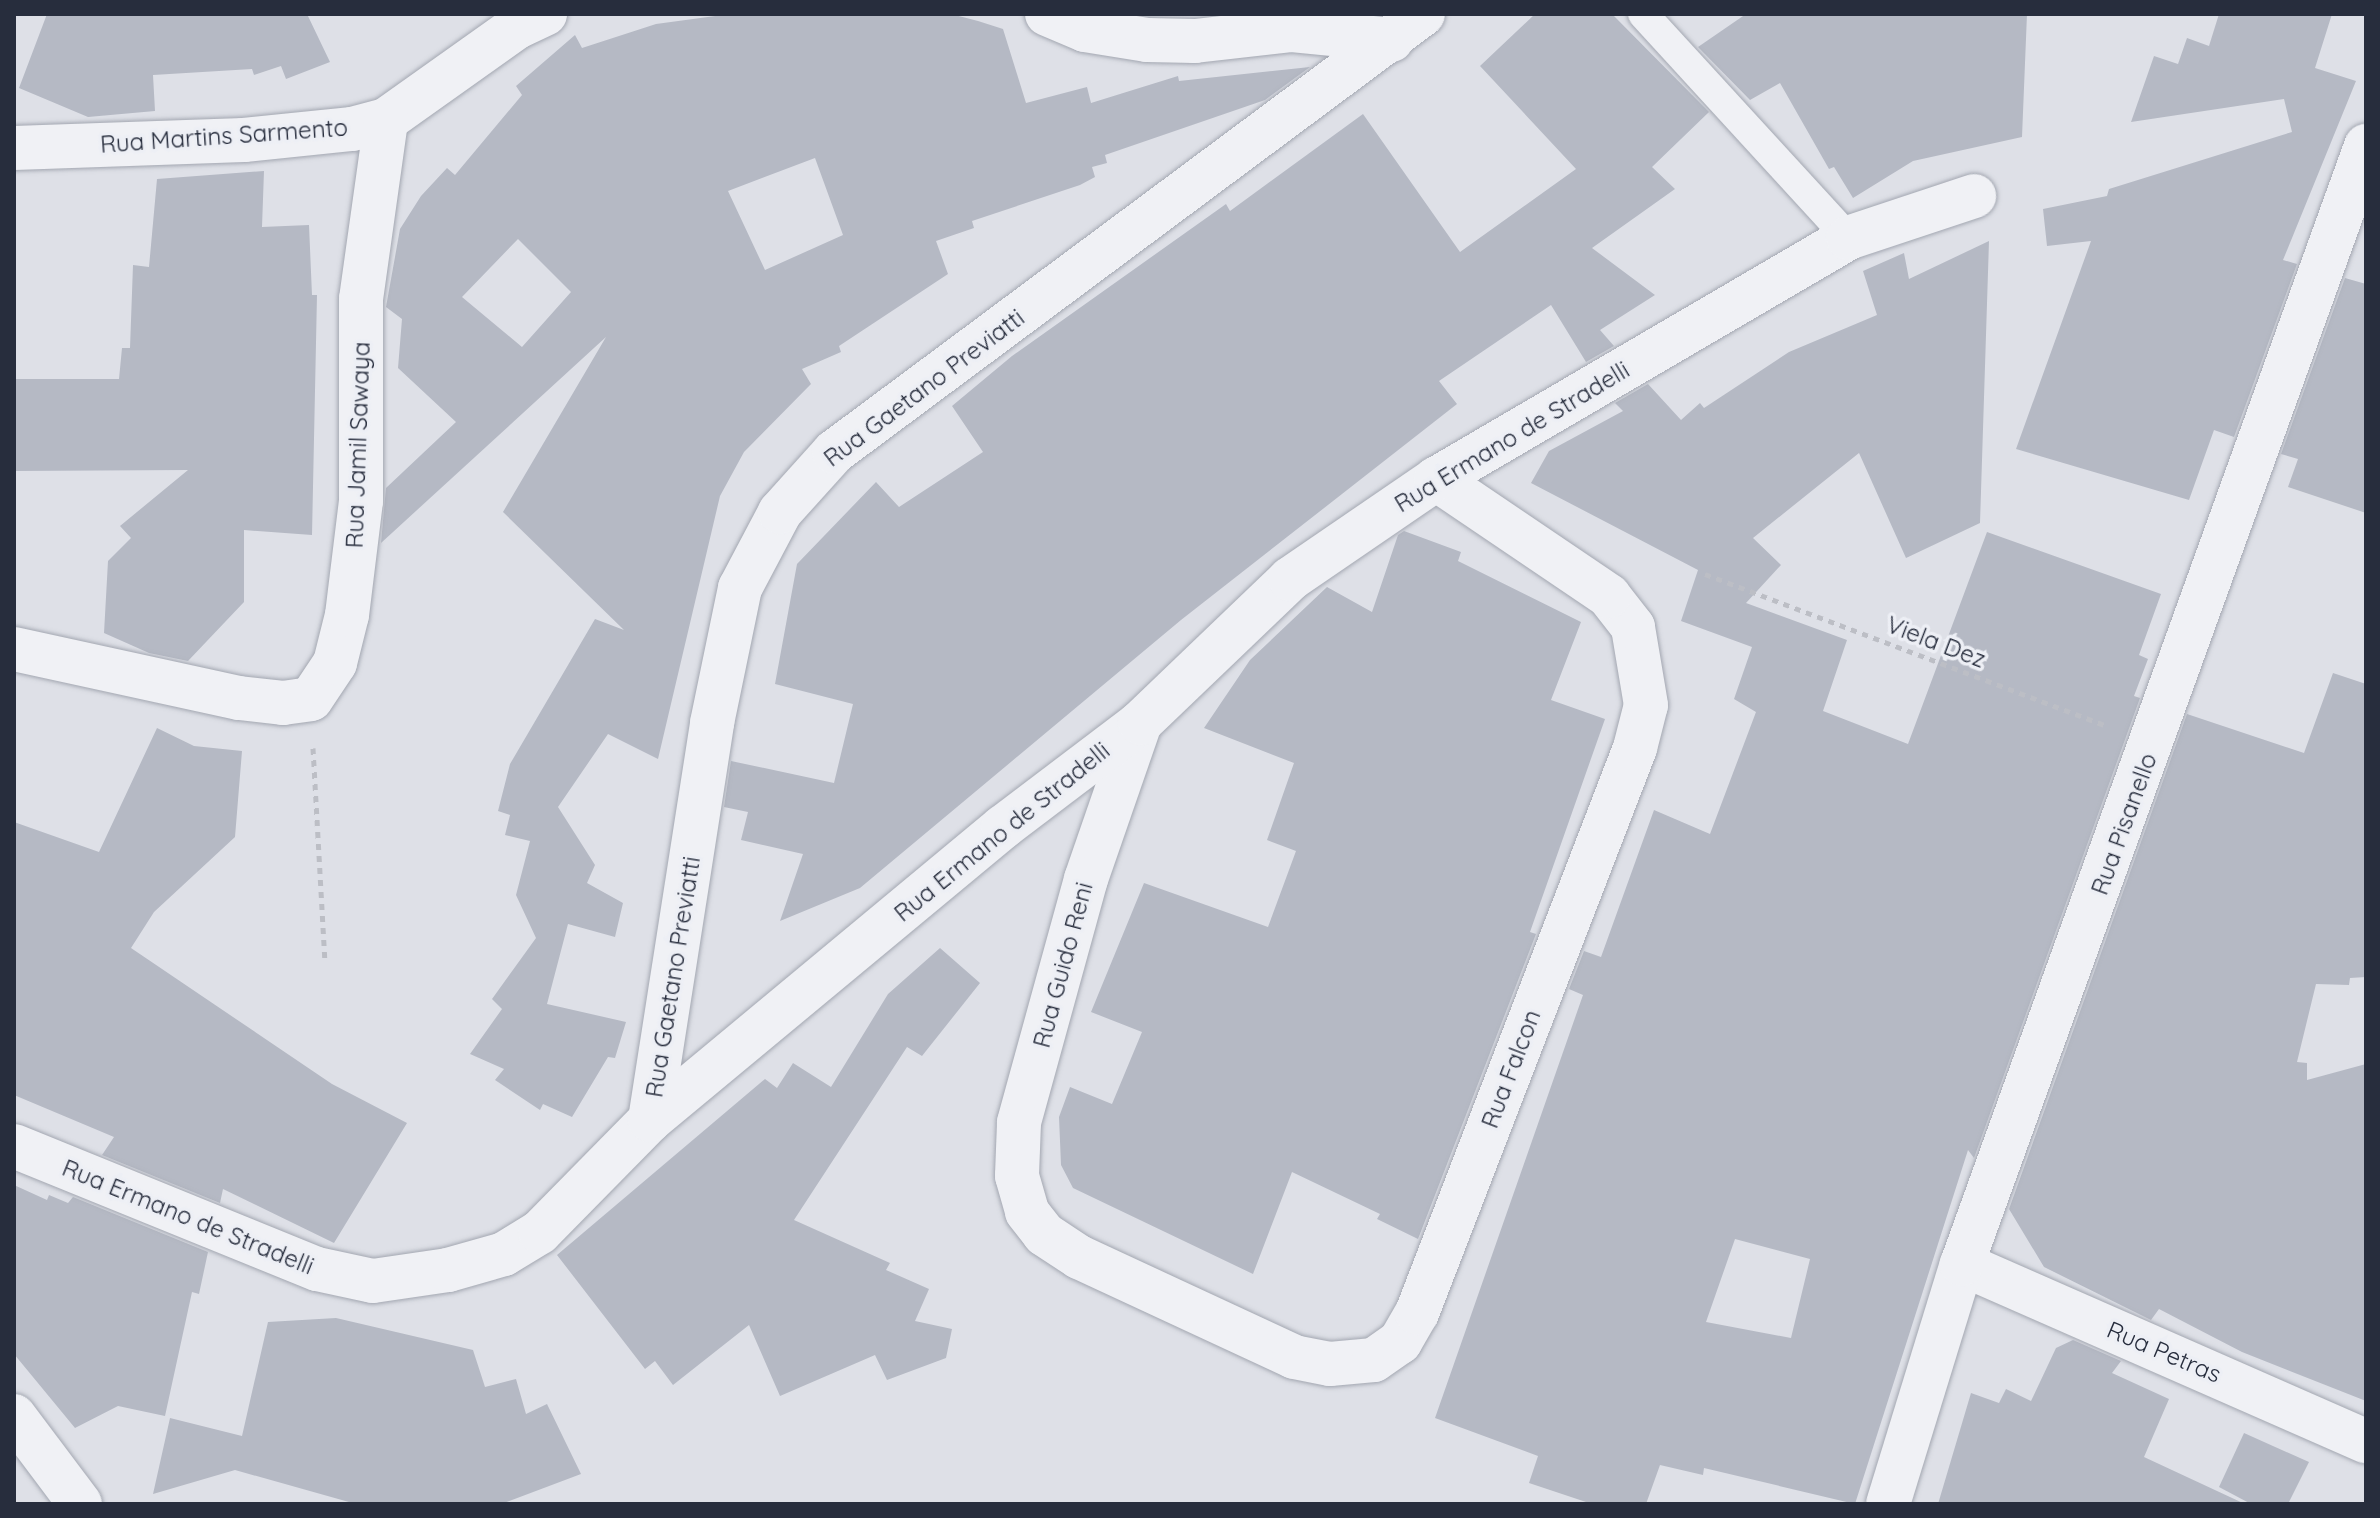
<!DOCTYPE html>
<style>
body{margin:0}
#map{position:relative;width:2380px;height:1518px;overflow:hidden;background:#dee0e7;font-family:Quicksand,sans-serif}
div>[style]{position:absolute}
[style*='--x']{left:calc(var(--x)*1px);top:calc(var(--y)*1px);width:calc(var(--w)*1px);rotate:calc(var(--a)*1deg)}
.building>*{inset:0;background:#b5b9c4}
.path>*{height:5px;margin-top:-2.5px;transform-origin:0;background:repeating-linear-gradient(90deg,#bcbec5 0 6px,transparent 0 12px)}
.roads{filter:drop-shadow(0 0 2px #a3a7b1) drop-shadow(0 0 2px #a3a7b1)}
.service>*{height:30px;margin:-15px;padding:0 15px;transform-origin:15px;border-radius:15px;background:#f0f1f5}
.minor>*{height:44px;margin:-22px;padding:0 22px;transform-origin:22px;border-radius:22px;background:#f0f1f5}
span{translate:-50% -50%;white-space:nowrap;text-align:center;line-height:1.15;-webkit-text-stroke:7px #edeff5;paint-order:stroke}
.street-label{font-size:24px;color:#272d3d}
.frame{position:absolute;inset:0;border:16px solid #272d3d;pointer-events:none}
</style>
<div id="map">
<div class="building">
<div style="clip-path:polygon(47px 14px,307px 14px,330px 62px,286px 79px,281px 66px,254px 75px,252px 69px,153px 75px,155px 111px,88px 117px,19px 88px)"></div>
<div style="clip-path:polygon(evenodd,730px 14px,951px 14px,978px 21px,1003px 29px,1026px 103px,1087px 87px,1091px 103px,1178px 76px,1179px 81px,1310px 67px,1265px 100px,1105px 155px,1107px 163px,1092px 167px,1095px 177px,1080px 185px,972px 221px,974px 228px,936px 241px,948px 274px,839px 346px,841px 352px,802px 369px,811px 384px,744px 452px,720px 496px,658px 759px,608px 734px,558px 807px,595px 865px,587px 883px,623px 903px,615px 937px,568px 924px,547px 1004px,626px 1022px,615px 1058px,608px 1057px,572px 1117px,543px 1104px,540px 1110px,495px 1080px,504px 1069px,470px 1054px,502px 1009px,492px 999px,536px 938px,516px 895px,530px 841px,505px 835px,510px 815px,498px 811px,510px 764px,595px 619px,624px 630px,503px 512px,606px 337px,381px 543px,386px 488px,456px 422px,398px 368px,402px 319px,386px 307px,400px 229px,421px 196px,447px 168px,455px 175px,522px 95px,516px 86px,575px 35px,582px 48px,656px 24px,730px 14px,815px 158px,843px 235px,765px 270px,728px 191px,815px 158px,730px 14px,518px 239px,571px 292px,522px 347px,462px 297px,518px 239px)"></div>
<div style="clip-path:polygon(1535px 14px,1612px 14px,1709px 112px,1652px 167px,1675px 189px,1592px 248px,1655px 295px,1600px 330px,1614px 346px,1586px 362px,1551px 305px,1439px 381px,1457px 404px,1181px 620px,860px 888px,780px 921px,803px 854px,741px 840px,748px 812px,724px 807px,731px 761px,834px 783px,853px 704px,775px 684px,797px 564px,876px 482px,899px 507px,983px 452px,952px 406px,1012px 356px,1226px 204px,1230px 211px,1363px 114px,1460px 252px,1576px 169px,1480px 66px)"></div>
<div style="clip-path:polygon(1746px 14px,2027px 14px,2022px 137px,1913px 161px,1853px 198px,1834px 167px,1829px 169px,1780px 83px,1750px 100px,1698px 47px)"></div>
<div style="clip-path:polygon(2219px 14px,2332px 14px,2315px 68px,2356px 81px,2283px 260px,2297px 264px,2234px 437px,2214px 430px,2189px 500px,2016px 449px,2091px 241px,2047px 246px,2043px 209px,2107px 196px,2109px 189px,2292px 132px,2284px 99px,2131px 122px,2154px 56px,2178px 64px,2187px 38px,2209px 46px)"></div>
<div style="clip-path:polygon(264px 171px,262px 227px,309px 225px,312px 295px,317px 295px,312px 535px,244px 530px,244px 602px,188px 661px,149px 653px,104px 633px,108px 561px,131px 538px,120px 526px,188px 470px,14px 471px,14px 379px,119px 379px,122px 348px,130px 348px,133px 265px,149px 267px,157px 179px)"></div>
<div style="clip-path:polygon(evenodd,1989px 241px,1980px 523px,1906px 558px,1859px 453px,1753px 538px,1781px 565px,1746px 603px,1847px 640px,1823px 711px,1908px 744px,1987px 532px,2161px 594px,2139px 655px,2148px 659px,2134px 696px,2140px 698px,1974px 1158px,1968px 1150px,1855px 1504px,1704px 1468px,1703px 1475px,1660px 1465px,1646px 1504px,1592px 1504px,1529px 1483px,1538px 1456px,1435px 1418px,1583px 995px,1569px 989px,1584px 951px,1601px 957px,1654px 810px,1710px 834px,1756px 712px,1734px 699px,1752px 647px,1681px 621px,1698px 570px,1531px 483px,1549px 451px,1623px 411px,1615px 403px,1648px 384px,1681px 420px,1700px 403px,1704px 408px,1789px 352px,1877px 315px,1863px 271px,1904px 253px,1909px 279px,1989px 241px,1735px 1239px,1810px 1259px,1791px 1338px,1706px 1322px,1735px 1239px)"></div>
<div style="clip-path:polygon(2345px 278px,2366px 284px,2366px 513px,2288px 487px,2298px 459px,2281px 454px)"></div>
<div style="clip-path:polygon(1404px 531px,1461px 552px,1458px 561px,1581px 622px,1551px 700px,1605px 719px,1530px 932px,1536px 934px,1418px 1239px,1377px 1219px,1380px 1214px,1292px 1172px,1253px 1274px,1073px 1188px,1061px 1165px,1059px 1117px,1070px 1087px,1112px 1104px,1142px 1032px,1091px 1012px,1144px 883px,1268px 927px,1296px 851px,1267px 840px,1294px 763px,1204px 728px,1250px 660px,1327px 587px,1372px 612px,1398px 535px)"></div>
<div style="clip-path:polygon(2333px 673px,2366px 684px,2366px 977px,2350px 978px,2349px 985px,2316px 984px,2297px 1062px,2307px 1063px,2307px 1080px,2366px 1064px,2366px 1401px,2242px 1352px,2159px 1309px,2151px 1320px,2044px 1267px,2009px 1209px,2187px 714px,2304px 753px)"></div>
<div style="clip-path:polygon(157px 728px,194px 746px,242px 751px,235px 837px,154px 912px,131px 948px,332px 1084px,407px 1123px,334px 1243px,223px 1189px,220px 1203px,102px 1155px,114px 1137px,14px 1095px,14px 822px,99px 852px)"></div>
<div style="clip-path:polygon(940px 948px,980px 983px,922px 1056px,907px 1047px,794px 1220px,890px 1263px,886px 1270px,929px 1289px,915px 1321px,952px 1329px,946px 1358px,887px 1380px,875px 1355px,780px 1396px,749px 1325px,673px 1385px,655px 1361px,645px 1369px,557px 1255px,765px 1079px,777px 1088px,793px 1063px,831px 1087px,888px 994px)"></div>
<div style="clip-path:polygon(14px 1185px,47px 1200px,49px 1195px,68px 1203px,73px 1197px,208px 1252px,199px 1294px,192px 1292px,165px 1416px,118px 1406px,75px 1428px,14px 1354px)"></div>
<div style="clip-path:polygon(336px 1318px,473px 1350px,485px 1387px,516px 1379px,526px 1414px,547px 1404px,581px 1474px,501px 1504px,356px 1504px,235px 1470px,153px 1494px,170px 1418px,242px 1436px,268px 1322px)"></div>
<div style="clip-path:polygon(2073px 1340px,2121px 1361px,2112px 1373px,2169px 1399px,2144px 1457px,2245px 1504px,1938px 1504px,1971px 1393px,1999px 1403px,2006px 1389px,2031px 1401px,2056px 1348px)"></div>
<div style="clip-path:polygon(2244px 1433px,2309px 1462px,2288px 1504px,2251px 1504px,2219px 1487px)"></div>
</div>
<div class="path">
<div style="--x:1705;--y:574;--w:431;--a:20.7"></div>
<div style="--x:313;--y:748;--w:214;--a:86.8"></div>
</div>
<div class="roads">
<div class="service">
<div style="--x:1643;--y:14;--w:304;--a:47.5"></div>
</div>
<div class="minor">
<div style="--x:1047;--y:14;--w:41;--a:22.8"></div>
<div style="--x:1085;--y:30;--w:63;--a:9.2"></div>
<div style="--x:1147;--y:40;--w:48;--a:1.2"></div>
<div style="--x:1195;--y:41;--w:98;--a:-6.5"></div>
<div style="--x:1292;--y:30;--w:100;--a:5.7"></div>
<div style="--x:14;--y:148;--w:230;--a:-2"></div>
<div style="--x:244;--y:140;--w:109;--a:-5.8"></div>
<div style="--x:352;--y:129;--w:35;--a:-15"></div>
<div style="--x:386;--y:120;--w:161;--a:-35.4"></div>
<div style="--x:517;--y:27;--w:31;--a:-25"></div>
<div style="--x:14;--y:649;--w:230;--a:12.3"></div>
<div style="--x:239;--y:698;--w:44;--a:6.5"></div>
<div style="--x:283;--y:703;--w:28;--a:-8"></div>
<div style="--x:311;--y:699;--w:43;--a:-56.3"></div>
<div style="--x:335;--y:663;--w:49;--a:-76"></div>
<div style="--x:347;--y:615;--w:115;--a:-83"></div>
<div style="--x:361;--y:501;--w:202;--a:-90"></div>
<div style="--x:361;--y:299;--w:181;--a:-82"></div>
<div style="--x:1140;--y:723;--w:165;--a:109.1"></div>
<div style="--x:1086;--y:879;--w:253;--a:105.4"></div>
<div style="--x:1019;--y:1123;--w:53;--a:92.2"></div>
<div style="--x:1017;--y:1176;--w:37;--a:74"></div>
<div style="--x:1027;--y:1212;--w:28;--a:52"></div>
<div style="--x:1044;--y:1234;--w:42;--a:33.3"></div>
<div style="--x:1079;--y:1257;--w:237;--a:24.9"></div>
<div style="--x:1294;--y:1357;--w:37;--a:11"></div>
<div style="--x:1330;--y:1364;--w:44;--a:-5.2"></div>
<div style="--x:1374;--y:1360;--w:32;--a:-35"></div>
<div style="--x:1400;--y:1342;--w:34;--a:-60"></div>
<div style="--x:1417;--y:1313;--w:606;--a:-68.9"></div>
<div style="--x:1635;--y:748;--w:44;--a:-75.7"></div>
<div style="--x:1646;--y:705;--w:79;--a:-99.5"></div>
<div style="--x:1633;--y:627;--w:39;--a:-128"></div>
<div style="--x:1609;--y:596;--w:209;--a:-145.9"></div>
<div style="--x:650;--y:1120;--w:402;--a:-81.1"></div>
<div style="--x:712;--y:723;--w:138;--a:-78.3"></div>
<div style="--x:740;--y:588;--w:86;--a:-62.2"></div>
<div style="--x:780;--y:512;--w:81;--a:-48"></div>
<div style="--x:834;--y:452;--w:734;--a:-36.64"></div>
<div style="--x:14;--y:1146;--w:327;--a:22.1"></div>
<div style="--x:317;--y:1269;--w:57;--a:12.1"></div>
<div style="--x:373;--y:1281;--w:76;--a:-8.3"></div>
<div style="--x:448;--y:1270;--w:58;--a:-15.9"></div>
<div style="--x:504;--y:1254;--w:42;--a:-31.4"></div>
<div style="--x:540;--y:1232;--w:157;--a:-45.5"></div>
<div style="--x:650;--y:1120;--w:459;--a:-39.7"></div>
<div style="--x:1003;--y:827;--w:172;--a:-37.2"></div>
<div style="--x:1140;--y:723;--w:208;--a:-43.8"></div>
<div style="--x:1290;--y:579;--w:177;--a:-34.4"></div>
<div style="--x:1436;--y:479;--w:477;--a:-30.3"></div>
<div style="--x:1848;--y:238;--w:133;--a:-18.4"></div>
<div style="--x:1962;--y:1264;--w:441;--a:23.7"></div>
<div style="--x:14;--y:1416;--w:110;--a:53.1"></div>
<div style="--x:1888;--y:1504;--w:251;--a:-72.9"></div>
<div style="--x:1962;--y:1264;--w:1189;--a:-70.13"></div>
</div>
</div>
<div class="street-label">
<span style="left:224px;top:136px;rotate:-4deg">Rua Martins Sarmento</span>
<span style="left:924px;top:388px;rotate:-37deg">Rua Gaetano Previatti</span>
<span style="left:1512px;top:437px;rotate:-31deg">Rua Ermano de Stradelli</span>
<span style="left:358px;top:445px;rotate:-88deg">Rua Jamil Sawaya</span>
<span style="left:1936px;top:642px;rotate:21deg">Viela Dez</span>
<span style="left:2124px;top:824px;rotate:-70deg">Rua Pisanello</span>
<span style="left:1002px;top:832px;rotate:-39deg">Rua Ermano de Stradelli</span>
<span style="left:1063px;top:965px;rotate:-75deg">Rua Guido Reni</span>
<span style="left:673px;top:977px;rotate:-81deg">Rua Gaetano Previatti</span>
<span style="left:1511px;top:1069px;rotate:-69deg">Rua Falcon</span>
<span style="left:188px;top:1217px;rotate:22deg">Rua Ermano de Stradelli</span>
<span style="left:2164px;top:1352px;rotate:23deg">Rua Petras</span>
</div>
<div class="frame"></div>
</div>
